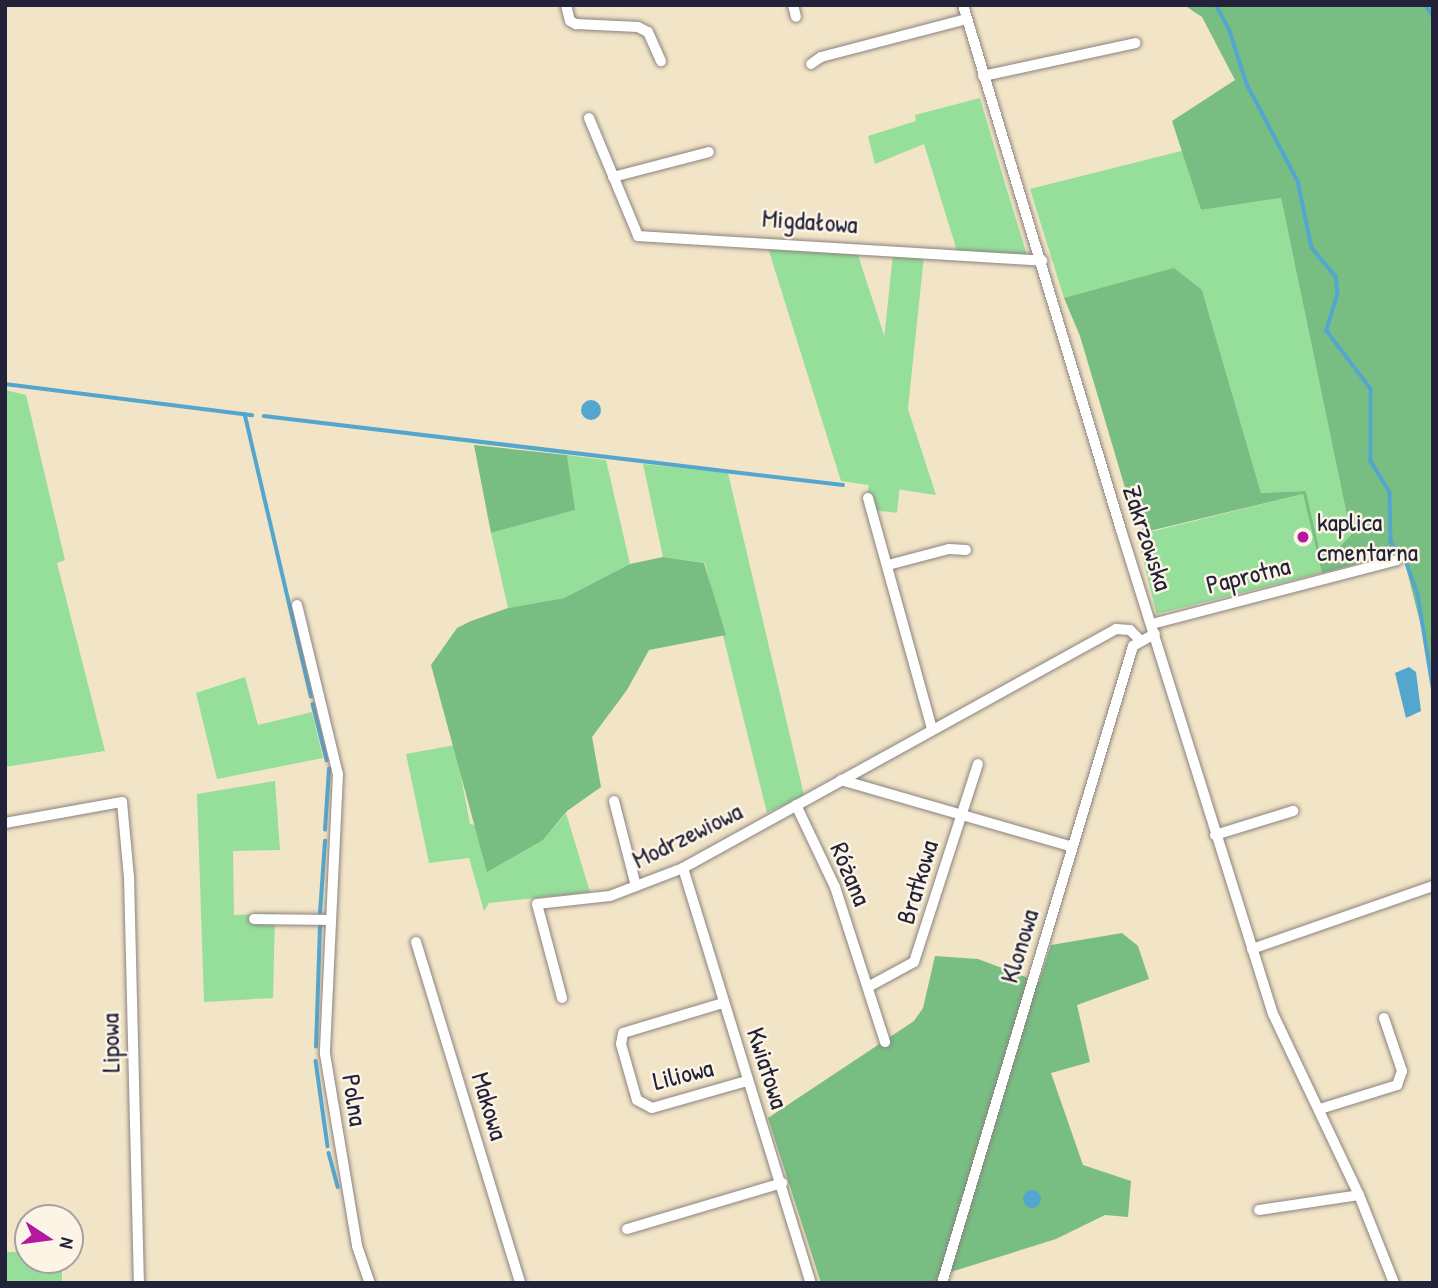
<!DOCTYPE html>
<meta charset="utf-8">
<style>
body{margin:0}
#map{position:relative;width:1438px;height:1288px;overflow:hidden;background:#f2e4c6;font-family:"Patrick Hand",sans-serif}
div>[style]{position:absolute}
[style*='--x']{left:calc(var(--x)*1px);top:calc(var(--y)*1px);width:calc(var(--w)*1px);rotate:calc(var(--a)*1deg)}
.green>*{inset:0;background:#96df9a;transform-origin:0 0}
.forest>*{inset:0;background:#78be82}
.water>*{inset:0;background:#53a7cf}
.round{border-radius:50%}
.stream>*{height:3.5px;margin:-1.75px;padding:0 1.75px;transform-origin:1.75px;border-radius:1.75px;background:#53a7cf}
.roads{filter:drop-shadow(0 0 2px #8a8380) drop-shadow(0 0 2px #8a8380)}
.minor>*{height:10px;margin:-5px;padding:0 5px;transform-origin:5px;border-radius:5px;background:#fff}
.dots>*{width:19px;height:19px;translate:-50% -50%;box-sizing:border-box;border:4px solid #fcf5e5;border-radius:50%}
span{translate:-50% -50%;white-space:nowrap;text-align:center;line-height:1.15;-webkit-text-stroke:5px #fcf5e5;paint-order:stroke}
.street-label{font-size:26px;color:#22223b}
.poi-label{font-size:26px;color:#22223b}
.left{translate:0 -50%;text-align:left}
.frame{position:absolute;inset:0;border:7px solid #22223b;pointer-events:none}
.north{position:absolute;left:14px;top:1204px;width:70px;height:70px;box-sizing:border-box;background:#fcf5e5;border:2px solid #a5a1a1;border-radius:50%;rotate:103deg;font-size:19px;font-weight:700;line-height:28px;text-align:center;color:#22223b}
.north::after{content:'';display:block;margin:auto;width:24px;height:32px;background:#b5179e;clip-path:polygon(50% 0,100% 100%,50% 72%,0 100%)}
</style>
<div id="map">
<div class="green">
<div style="clip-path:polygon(980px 98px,1004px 180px,1027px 255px,957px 251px,924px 144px,875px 164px,868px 136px,916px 121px,915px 115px)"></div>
<div style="clip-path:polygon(1185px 150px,1201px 210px,1281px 198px,1351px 535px,1339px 547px,1319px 548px,1306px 491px,1261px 493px,1202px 290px,1064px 298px,1030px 189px)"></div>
<div style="clip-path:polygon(768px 248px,857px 252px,936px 495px,841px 481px)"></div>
<div style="left:893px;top:254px;width:31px;height:257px;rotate:6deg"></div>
<div style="clip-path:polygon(5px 390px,26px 395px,65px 560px,57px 563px,105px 751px,5px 767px)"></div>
<div style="clip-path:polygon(567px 455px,606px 460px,630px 564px,564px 598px,508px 608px,491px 533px,574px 510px)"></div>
<div style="clip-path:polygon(643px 464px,728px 473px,804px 795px,767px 813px,705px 563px,663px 557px)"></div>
<div style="left:1303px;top:494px;width:81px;height:171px;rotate:76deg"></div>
<div style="clip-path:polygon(245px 677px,258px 725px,312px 712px,323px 758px,217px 779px,196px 693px)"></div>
<div style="clip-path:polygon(455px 745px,470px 824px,543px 840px,566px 813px,590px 892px,489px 903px,484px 911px,469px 858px,429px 863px,406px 754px)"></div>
<div style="clip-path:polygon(275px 781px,280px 850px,233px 851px,234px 915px,275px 913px,273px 998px,204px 1002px,197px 794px)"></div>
<div style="clip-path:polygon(5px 1252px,28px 1252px,28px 1260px,62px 1260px,62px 1283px,5px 1283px)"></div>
</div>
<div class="forest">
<div style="clip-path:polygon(1184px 5px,1433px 5px,1433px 673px,1405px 563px,1395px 554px,1322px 573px,1303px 494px,1137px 534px,1145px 526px,1141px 510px,1131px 508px,1080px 336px,1064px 298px,1174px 268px,1202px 290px,1261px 493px,1306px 491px,1319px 548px,1339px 547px,1351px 535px,1281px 198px,1201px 210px,1172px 121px,1235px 80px,1202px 17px)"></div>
<div style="clip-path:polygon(474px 445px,567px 455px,575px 510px,491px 533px)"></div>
<div style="clip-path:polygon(663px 557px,704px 563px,726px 635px,649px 650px,627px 690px,592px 737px,601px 787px,567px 811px,543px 840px,487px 872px,431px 665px,457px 628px,471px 621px,508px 608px,564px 598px,630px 564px)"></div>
<div style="clip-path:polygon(1122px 933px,1138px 946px,1149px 979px,1077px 1005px,1090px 1062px,1051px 1073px,1083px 1165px,1131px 1181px,1128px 1217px,1105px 1215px,1056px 1239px,938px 1276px,937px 1283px,821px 1283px,768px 1118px,914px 1021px,923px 1008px,935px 956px,978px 959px,1039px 982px,1051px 945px)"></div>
</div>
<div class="water">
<div class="round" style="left:581px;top:400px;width:20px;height:20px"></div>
<div style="clip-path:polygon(1409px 667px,1416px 672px,1421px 711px,1406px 718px,1395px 673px)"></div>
<div class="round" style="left:1023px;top:1190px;width:18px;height:18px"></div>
</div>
<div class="stream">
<div style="--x:1216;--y:5;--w:26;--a:61"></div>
<div style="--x:1229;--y:28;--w:59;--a:72.2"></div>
<div style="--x:1247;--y:84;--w:110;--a:62.3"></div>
<div style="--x:1298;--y:181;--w:68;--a:78.2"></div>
<div style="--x:1312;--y:248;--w:38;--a:50"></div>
<div style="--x:1336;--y:277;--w:17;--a:83"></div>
<div style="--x:1338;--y:294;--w:39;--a:107"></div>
<div style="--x:1327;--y:331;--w:73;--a:52.8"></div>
<div style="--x:1371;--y:389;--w:72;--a:90"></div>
<div style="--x:1371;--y:461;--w:37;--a:59"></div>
<div style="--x:1390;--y:493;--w:49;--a:88.8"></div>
<div style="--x:1391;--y:542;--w:24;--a:52"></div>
<div style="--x:1406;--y:561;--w:35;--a:70"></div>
<div style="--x:1418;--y:594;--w:94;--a:80.8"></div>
<div style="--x:1426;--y:5;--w:13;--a:58"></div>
<div style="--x:5;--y:384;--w:249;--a:7.2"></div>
<div style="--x:245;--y:414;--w:290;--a:76.8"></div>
<div style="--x:264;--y:416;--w:583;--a:6.8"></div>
<div style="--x:313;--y:704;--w:58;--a:76"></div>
<div style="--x:325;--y:830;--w:61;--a:-86.2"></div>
<div style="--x:320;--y:913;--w:72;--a:-86"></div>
<div style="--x:316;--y:1047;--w:121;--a:-88.1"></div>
<div style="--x:316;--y:1061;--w:86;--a:82"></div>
<div style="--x:329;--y:1153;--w:35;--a:75"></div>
</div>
<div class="roads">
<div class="minor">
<div style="--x:566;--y:5;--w:16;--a:76"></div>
<div style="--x:570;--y:21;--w:7;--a:27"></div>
<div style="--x:576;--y:24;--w:62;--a:2.8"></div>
<div style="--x:638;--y:27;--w:11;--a:27"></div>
<div style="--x:648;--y:32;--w:32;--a:66"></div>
<div style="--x:793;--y:5;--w:12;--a:76"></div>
<div style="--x:963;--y:5;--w:548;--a:73.25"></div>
<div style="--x:1121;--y:530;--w:507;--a:72.57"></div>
<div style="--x:1273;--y:1014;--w:200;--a:64.6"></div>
<div style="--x:1359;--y:1195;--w:95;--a:68.3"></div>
<div style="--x:811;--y:64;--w:12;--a:-35"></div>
<div style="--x:821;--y:57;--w:151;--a:-14.6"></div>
<div style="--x:983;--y:76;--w:156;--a:-12.2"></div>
<div style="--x:589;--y:118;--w:128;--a:67.4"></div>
<div style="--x:638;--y:236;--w:405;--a:3.5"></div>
<div style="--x:613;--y:177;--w:99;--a:-14.6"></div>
<div style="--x:868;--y:498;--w:240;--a:74.5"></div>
<div style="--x:888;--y:565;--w:63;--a:-14.7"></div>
<div style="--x:949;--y:549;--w:17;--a:3"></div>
<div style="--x:297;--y:605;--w:174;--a:76.4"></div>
<div style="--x:338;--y:774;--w:280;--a:92.7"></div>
<div style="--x:325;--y:1054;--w:195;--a:80.5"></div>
<div style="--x:357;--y:1246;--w:39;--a:71"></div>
<div style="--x:1152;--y:624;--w:253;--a:-14.6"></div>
<div style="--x:841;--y:780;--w:241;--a:16.1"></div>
<div style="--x:614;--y:801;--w:88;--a:75.5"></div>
<div style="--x:796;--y:805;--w:91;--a:64.6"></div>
<div style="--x:835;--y:887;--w:163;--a:72.1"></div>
<div style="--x:5;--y:823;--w:119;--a:-10.2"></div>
<div style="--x:122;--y:802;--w:75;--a:84.7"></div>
<div style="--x:129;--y:877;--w:406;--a:88.6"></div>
<div style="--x:1215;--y:835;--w:82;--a:-17.1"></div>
<div style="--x:683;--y:868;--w:434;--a:72.9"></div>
<div style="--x:254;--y:919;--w:75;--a:0.8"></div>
<div style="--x:416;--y:942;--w:357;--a:73"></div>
<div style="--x:1252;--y:949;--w:192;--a:-19.2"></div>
<div style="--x:868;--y:987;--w:52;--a:-28.5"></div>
<div style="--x:914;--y:962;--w:208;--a:-72.1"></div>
<div style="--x:562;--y:998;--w:97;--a:-104.9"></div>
<div style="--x:537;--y:904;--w:73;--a:-6.3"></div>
<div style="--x:610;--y:896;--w:78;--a:-21"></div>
<div style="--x:683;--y:868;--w:495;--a:-28.9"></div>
<div style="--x:1116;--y:629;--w:14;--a:4"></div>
<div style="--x:1130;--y:630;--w:13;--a:45"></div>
<div style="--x:723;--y:1003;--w:104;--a:163.3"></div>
<div style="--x:623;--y:1033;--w:11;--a:100"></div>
<div style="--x:621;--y:1044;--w:58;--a:74.1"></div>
<div style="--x:637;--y:1100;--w:17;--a:28"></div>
<div style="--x:652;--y:1108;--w:99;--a:-15.9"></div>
<div style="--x:1320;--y:1109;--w:81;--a:-17.3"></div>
<div style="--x:1397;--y:1085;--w:15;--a:-70"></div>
<div style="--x:1402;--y:1071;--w:56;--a:-108.8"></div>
<div style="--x:1259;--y:1210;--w:101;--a:-8.5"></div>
<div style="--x:627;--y:1229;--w:162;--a:-16.5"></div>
<div style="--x:942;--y:1283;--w:665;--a:-73.31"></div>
<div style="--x:1133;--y:646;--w:25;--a:-29"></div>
</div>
</div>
<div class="dots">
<div style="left:1303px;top:537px;background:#b5179e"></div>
</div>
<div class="street-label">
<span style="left:810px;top:221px;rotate:4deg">Migdałowa</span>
<span style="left:1148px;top:538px;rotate:72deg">Zakrzowska</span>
<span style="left:1248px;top:575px;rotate:-14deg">Paprotna</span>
<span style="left:687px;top:835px;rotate:-26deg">Modrzewiowa</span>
<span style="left:851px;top:874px;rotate:67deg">Różana</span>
<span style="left:917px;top:882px;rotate:-73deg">Bratkowa</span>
<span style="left:1019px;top:946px;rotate:-73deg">Klonowa</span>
<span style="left:110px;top:1043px;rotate:-91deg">Lipowa</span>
<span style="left:768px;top:1068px;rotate:72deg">Kwiatowa</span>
<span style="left:683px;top:1074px;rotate:-14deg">Liliowa</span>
<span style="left:355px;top:1100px;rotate:81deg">Polna</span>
<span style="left:490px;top:1106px;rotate:73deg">Makowa</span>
</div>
<div class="poi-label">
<span class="left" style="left:1317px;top:537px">kaplica<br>cmentarna</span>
</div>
<div class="frame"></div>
<div class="north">N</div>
</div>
